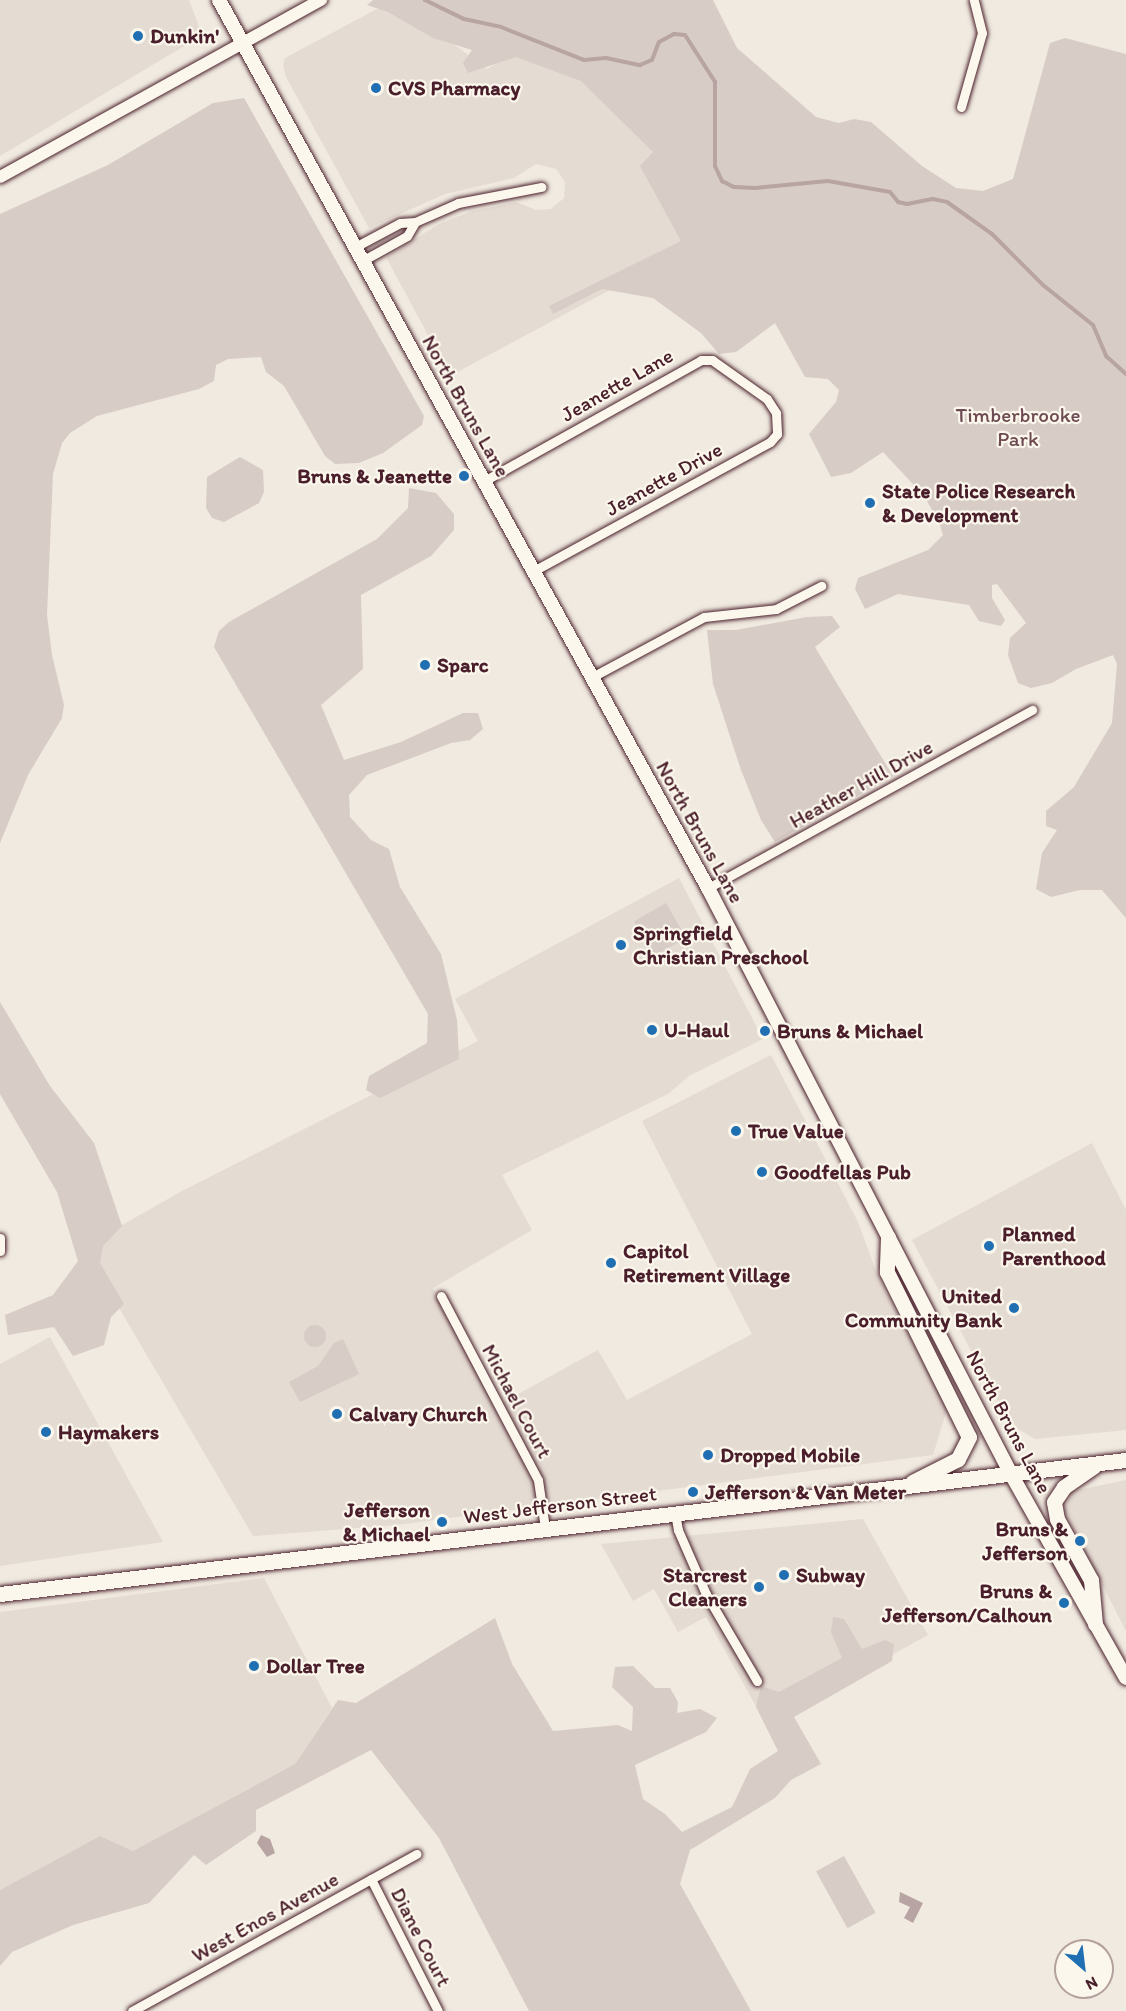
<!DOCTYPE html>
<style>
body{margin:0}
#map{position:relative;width:1126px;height:2011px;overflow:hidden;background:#f0eae0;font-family:Itim,sans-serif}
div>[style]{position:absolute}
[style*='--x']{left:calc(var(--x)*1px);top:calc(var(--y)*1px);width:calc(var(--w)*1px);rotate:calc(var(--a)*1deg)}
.built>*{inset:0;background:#e4dbd2}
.green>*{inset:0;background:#d8ccc6;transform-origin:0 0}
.round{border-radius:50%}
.water>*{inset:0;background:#b8a4a2}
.stream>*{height:4px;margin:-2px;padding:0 2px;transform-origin:2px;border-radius:2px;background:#b8a4a2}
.roads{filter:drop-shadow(0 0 2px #4a1f2b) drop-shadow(0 0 2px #4a1f2b)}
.minor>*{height:9px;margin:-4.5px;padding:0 4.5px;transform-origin:4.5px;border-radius:4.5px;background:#fbf7ec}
.tertiary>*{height:12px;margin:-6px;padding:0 6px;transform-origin:6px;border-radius:6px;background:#fbf7ec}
.secondary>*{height:14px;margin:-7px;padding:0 7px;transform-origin:7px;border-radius:7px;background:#fbf7ec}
.primary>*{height:15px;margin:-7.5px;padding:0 7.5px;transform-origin:7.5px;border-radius:7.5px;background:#fbf7ec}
.dots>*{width:16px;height:16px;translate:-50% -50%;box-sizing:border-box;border:3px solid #fbf7ec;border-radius:50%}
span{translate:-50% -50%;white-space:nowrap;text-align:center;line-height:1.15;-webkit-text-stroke:4.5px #fbf7ec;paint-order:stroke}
.poi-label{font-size:21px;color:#4a1f2b;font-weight:700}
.left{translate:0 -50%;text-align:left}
.right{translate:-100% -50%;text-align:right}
.street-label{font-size:21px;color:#4a1f2b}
.park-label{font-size:21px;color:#6e4a52}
.north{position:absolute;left:1054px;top:1939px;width:60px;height:60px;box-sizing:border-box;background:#fbf7ec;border:2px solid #b4a19f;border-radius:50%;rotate:152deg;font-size:16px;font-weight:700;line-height:24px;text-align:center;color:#4a1f2b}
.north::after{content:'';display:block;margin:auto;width:21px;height:27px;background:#1f6fb2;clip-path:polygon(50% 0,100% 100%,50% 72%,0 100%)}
</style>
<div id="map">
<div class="built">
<div style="clip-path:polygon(0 0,189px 0,201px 32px,196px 39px,0 156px)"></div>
<div style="clip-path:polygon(394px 0,487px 69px,514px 53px,578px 76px,665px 154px,712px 235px,450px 376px,386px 257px,439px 224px,472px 211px,516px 202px,536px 210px,551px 209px,564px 198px,565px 182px,556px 169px,536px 164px,514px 178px,445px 194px,369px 228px,286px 77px,283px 65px,285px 58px)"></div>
<div style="clip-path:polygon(679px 878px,763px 1039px,689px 1076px,668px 1094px,502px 1175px,532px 1230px,433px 1288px,498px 1405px,598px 1350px,627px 1400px,752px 1334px,642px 1121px,771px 1055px,858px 1222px,877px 1274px,947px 1409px,933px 1455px,396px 1525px,253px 1536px,122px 1313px,98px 1267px,99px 1248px,117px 1228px,182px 1191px,478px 1041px,455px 999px)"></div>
<div style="clip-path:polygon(1092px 1143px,1126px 1210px,1126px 1430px,1035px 1439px,1018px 1429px,1001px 1407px,912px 1240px)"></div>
<div style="clip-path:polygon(50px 1337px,163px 1542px,0 1566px,0 1364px)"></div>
<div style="clip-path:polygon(1126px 1480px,1126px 1631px,1064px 1510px,1073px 1491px)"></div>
<div style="clip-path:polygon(863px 1519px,928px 1635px,766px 1724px,706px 1617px,678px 1632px,654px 1589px,633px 1601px,601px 1544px)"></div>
<div style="clip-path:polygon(264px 1578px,332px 1708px,295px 1764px,133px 1851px,100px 1836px,0 1890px,0 1612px)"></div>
</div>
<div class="green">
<div style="clip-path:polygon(373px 0,713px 0,737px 48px,816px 117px,839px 123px,854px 119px,871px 122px,922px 166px,956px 188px,983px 191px,1013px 179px,1050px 43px,1065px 38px,1126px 54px,1126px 918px,1102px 890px,1080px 890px,1051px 897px,1036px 889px,1042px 853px,1057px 830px,1046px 826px,1046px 811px,1074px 787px,1112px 723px,1117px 664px,1113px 655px,1076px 669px,1052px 683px,1031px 688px,1018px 683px,1008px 655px,1010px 638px,1026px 623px,997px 584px,992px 585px,992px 598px,1005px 620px,1001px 626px,979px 621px,969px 605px,898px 594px,865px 609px,855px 589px,858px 578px,928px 550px,943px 535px,939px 522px,924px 496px,883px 452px,851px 473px,831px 477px,809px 434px,836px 402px,839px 390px,828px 379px,805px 377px,775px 323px,736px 352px,719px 354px,701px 333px,653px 298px,602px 289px,553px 314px,549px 306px,681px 241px,640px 166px,653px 152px,581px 81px,516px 57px,468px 73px,463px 63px,472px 50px,433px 38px,388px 12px,367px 5px)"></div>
<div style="clip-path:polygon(244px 98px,424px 416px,422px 425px,383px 453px,359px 463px,335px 464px,325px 456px,284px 386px,266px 372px,261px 357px,228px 359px,216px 365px,214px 381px,199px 389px,97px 416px,70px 433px,62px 443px,53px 474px,47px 615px,52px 655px,64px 705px,62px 718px,28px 775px,0 843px,0 214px,108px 165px,213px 103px)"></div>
<div style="clip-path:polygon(240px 457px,263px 470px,264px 492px,259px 503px,224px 522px,212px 518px,206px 508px,207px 477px)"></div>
<div style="clip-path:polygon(409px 488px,436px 493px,454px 514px,454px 530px,431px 556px,361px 595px,363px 669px,321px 705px,344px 760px,401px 742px,463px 713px,478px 713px,483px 729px,470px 740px,451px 743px,367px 775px,349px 795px,350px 817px,371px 840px,389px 849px,400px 887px,441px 954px,457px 1020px,459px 1059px,380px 1098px,366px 1090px,369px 1076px,427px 1043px,428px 1014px,214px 647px,219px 631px,229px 622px,377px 539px,408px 508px)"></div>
<div style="clip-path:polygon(832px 616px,840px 627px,815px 647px,893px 776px,775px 842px,761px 820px,741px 770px,713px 684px,707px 630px,736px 630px,807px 617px)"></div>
<div style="left:666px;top:903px;width:40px;height:37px;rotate:60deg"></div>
<div style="clip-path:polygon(0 1002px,50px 1086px,94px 1143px,122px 1226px,103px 1246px,100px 1263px,124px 1304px,111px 1317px,104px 1345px,73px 1356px,54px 1327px,8px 1335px,5px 1315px,53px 1295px,78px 1261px,57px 1192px,0 1094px)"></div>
<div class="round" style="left:304px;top:1325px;width:22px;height:22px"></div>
<div style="clip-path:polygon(343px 1339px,359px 1374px,300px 1402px,289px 1382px,318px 1366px,334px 1343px)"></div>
<div style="clip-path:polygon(833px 1617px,844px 1619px,862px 1649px,885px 1640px,894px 1644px,892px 1661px,794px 1717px,821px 1764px,791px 1780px,775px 1798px,690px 1850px,680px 1884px,751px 2011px,529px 2011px,439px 1838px,371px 1750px,256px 1810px,256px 1831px,206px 1865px,194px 1855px,149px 1903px,73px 1925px,12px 1952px,0 1966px,0 1890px,100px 1836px,133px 1851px,295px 1764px,338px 1700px,356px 1703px,495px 1618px,512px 1664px,553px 1731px,618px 1725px,632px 1731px,633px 1707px,612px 1687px,615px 1667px,633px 1666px,655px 1688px,670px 1688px,678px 1702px,677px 1713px,700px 1709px,717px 1718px,706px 1732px,635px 1765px,643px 1799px,665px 1814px,682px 1832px,732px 1807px,750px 1769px,778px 1751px,756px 1707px,761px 1686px,779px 1692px,842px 1658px,831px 1632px)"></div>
<div style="left:844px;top:1856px;width:65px;height:32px;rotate:61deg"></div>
</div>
<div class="water">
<div style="clip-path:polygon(261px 1835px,270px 1839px,275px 1853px,267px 1857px,257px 1843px)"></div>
<div style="clip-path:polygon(900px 1892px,923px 1903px,913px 1923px,904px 1918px,910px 1907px,899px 1902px)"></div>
</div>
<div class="stream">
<div style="--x:425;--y:0;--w:43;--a:26"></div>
<div style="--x:464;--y:19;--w:38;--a:12"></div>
<div style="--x:501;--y:27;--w:89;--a:21.7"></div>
<div style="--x:584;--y:60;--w:22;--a:-5"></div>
<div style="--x:606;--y:58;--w:35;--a:12"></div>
<div style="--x:640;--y:65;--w:13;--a:-23"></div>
<div style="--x:652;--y:60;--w:19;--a:-69"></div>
<div style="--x:659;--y:42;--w:17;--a:-28"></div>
<div style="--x:674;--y:34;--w:11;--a:5"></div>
<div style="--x:685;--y:35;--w:56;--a:57.4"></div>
<div style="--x:715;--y:82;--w:84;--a:90"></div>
<div style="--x:715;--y:166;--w:17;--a:65"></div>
<div style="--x:722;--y:181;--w:13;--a:27"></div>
<div style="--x:734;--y:187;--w:21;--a:3"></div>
<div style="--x:755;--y:188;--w:73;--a:-5.5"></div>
<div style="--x:828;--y:181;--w:63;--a:10.1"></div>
<div style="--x:890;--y:192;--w:13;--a:51"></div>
<div style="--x:898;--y:202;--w:9;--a:13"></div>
<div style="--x:907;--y:204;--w:26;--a:-11"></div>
<div style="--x:933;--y:199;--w:14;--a:12"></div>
<div style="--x:947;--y:202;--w:55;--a:35.4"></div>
<div style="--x:992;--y:234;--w:72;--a:45"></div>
<div style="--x:1043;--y:285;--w:64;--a:38.7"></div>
<div style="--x:1093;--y:325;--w:34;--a:67"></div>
<div style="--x:1106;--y:356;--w:27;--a:42"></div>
</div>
<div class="roads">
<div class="minor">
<div style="--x:961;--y:107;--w:77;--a:-74.2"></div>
<div style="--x:982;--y:33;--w:34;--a:-104"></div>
<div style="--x:355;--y:247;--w:51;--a:-28.1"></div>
<div style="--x:400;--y:223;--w:15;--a:-4"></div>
<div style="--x:415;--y:222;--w:47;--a:-23.8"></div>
<div style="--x:458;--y:203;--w:85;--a:-10.9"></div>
<div style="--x:362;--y:261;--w:51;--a:-29.1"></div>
<div style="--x:407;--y:236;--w:16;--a:-60"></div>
<div style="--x:484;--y:481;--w:248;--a:-29.1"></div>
<div style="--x:701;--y:360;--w:11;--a:0"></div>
<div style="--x:712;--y:360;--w:67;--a:35.3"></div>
<div style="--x:767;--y:399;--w:17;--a:57"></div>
<div style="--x:776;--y:413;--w:21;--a:87"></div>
<div style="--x:777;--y:434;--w:11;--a:131"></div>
<div style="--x:770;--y:442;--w:270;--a:151.4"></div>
<div style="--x:592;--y:677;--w:127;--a:-28.2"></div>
<div style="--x:704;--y:617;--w:72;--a:-6.3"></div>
<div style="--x:776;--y:609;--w:51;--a:-27.1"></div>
<div style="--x:708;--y:888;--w:370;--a:-28.8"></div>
<div style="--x:0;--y:1238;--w:13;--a:90"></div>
<div style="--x:441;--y:1296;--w:208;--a:62.2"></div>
<div style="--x:538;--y:1480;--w:49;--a:81.7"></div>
<div style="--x:675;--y:1513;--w:17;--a:80"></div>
<div style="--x:678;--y:1530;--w:70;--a:66.4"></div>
<div style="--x:706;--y:1594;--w:101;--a:59.6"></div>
<div style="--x:371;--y:1879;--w:148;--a:63.1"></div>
<div style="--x:132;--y:2011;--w:325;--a:-28.9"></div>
</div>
<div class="tertiary">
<div style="--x:0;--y:177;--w:367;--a:-28.9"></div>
</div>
<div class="secondary">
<div style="--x:219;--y:0;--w:1014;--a:61.16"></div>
<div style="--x:708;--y:888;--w:660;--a:62.66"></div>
<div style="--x:1011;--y:1474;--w:234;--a:60.6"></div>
</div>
<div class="primary">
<div style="--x:888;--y:1237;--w:35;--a:92"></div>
<div style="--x:887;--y:1272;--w:184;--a:63.6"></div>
<div style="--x:969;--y:1437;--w:25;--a:117"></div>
<div style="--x:958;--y:1459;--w:51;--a:153.4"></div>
<div style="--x:1094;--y:1466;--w:37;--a:145"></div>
<div style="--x:1064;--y:1487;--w:18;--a:124"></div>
<div style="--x:1054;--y:1502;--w:17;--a:80"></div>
<div style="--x:1057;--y:1519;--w:70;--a:60.9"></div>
<div style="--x:1091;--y:1580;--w:44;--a:84.8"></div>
<div style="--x:0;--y:1594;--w:1134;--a:-6.79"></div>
</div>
</div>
<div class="dots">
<div style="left:138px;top:36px;background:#1f6fb2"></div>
<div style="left:376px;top:88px;background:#1f6fb2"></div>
<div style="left:464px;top:476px;background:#1f6fb2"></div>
<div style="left:870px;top:503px;background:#1f6fb2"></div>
<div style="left:425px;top:665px;background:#1f6fb2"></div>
<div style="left:621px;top:945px;background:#1f6fb2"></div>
<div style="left:652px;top:1030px;background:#1f6fb2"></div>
<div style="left:765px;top:1031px;background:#1f6fb2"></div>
<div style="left:736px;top:1131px;background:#1f6fb2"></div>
<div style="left:762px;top:1172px;background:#1f6fb2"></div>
<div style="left:989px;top:1246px;background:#1f6fb2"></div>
<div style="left:611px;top:1263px;background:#1f6fb2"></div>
<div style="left:1014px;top:1308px;background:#1f6fb2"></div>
<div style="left:337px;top:1414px;background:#1f6fb2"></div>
<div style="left:46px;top:1432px;background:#1f6fb2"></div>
<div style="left:708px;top:1455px;background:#1f6fb2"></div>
<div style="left:693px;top:1492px;background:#1f6fb2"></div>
<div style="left:442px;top:1522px;background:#1f6fb2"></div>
<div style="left:1080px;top:1541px;background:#1f6fb2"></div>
<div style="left:784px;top:1575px;background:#1f6fb2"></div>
<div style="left:759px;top:1587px;background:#1f6fb2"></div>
<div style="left:1064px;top:1603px;background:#1f6fb2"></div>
<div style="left:254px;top:1666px;background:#1f6fb2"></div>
</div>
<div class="poi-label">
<span class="left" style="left:150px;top:36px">Dunkin'</span>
<span class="left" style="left:388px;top:88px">CVS Pharmacy</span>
<span class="right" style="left:452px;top:476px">Bruns &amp; Jeanette</span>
<span class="left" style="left:882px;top:503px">State Police Research<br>&amp; Development</span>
<span class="left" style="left:437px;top:665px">Sparc</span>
<span class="left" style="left:633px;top:945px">Springfield<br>Christian Preschool</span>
<span class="left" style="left:664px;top:1030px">U-Haul</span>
<span class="left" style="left:777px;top:1031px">Bruns &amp; Michael</span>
<span class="left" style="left:748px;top:1131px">True Value</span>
<span class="left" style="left:774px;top:1172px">Goodfellas Pub</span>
<span class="left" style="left:1002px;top:1246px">Planned<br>Parenthood</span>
<span class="left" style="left:623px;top:1263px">Capitol<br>Retirement Village</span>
<span class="right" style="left:1002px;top:1308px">United<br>Community Bank</span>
<span class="left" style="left:349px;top:1414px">Calvary Church</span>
<span class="left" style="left:58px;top:1432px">Haymakers</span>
<span class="left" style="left:720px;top:1455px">Dropped Mobile</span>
<span class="left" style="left:705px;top:1492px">Jefferson &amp; Van Meter</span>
<span class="right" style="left:430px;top:1522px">Jefferson<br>&amp; Michael</span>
<span class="right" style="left:1068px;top:1541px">Bruns &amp;<br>Jefferson</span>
<span class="right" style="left:747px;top:1587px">Starcrest<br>Cleaners</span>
<span class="left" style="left:796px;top:1575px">Subway</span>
<span class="right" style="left:1052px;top:1603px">Bruns &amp;<br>Jefferson/Calhoun</span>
<span class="left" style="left:266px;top:1666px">Dollar Tree</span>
</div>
<div class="street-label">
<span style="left:617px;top:385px;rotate:-30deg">Jeanette Lane</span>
<span style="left:466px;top:406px;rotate:61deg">North Bruns Lane</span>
<span style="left:664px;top:479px;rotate:-29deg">Jeanette Drive</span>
<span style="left:861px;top:784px;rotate:-29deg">Heather Hill Drive</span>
<span style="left:700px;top:832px;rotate:61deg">North Bruns Lane</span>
<span style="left:517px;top:1401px;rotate:62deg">Michael Court</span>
<span style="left:1009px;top:1422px;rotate:62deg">North Bruns Lane</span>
<span style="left:560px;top:1505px;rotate:-7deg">West Jefferson Street</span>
<span style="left:265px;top:1917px;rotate:-29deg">West Enos Avenue</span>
<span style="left:421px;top:1937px;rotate:63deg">Diane Court</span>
</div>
<div class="park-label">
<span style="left:1018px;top:427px">Timberbrooke<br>Park</span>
</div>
<div class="north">N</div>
</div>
